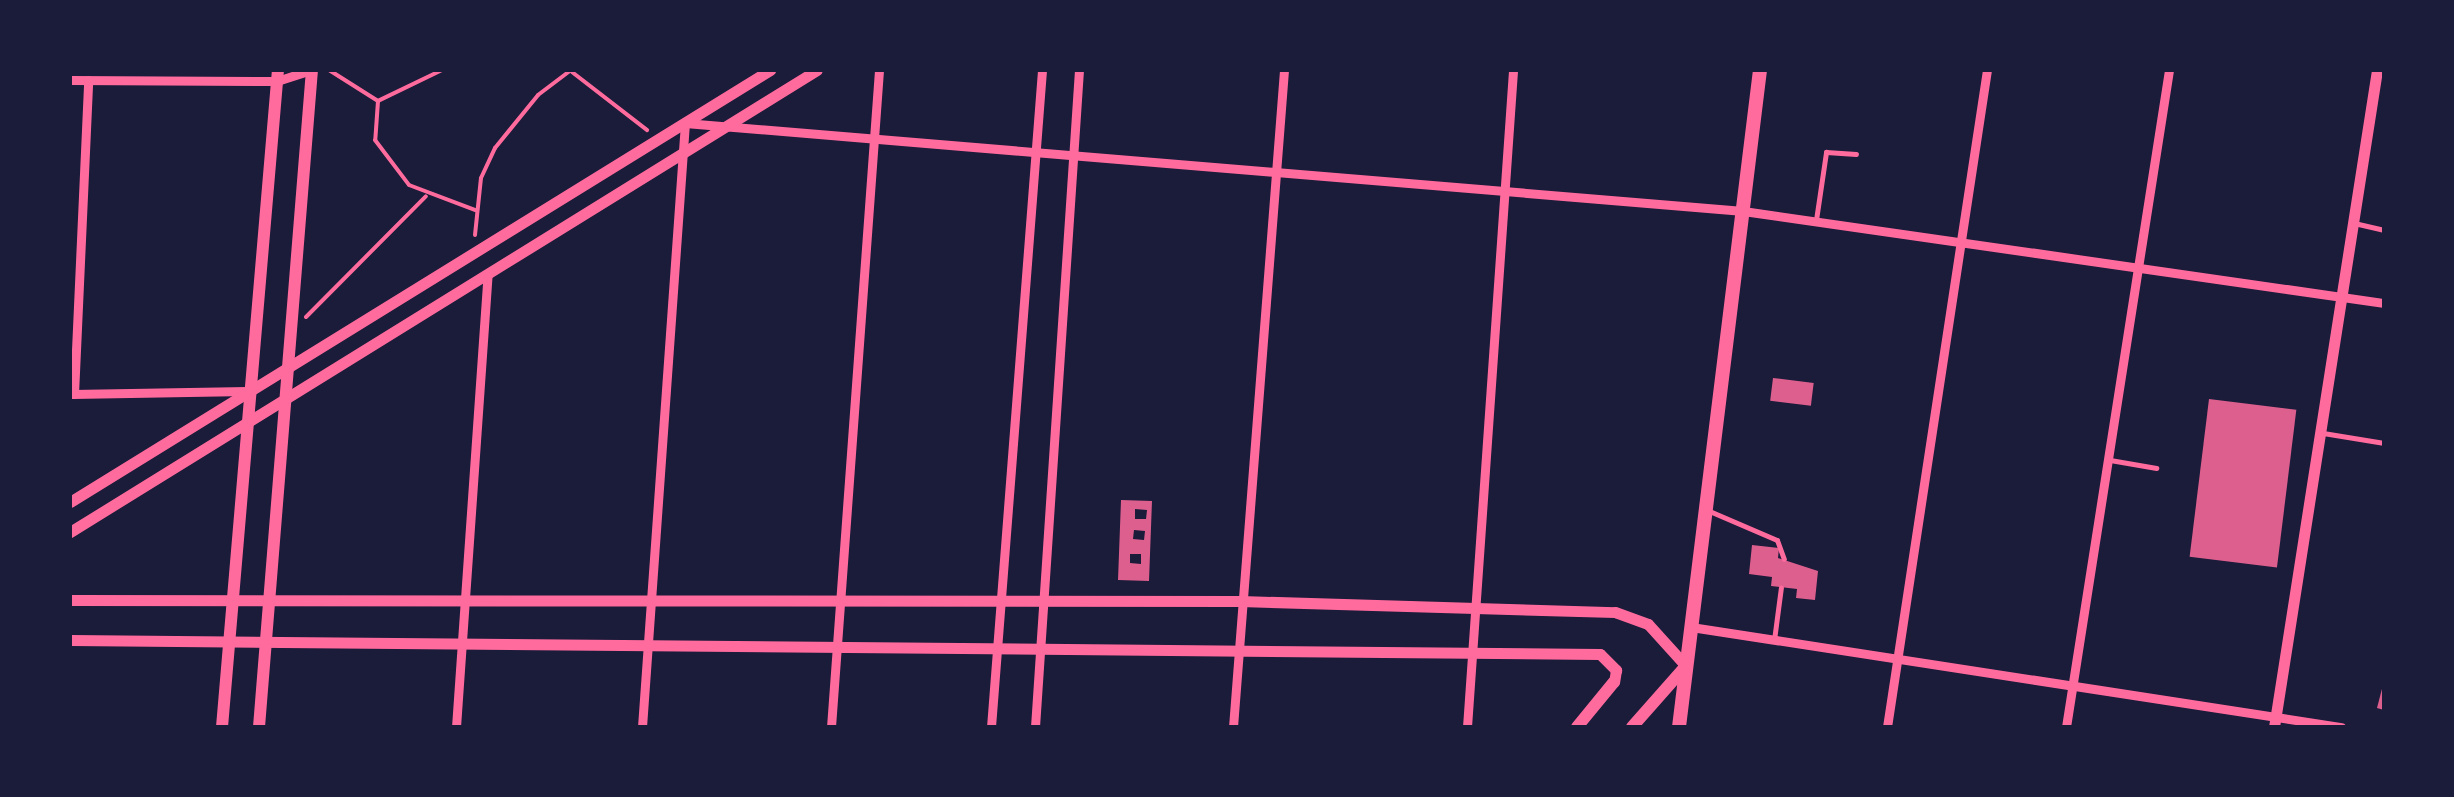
<!DOCTYPE html>
<style>
body{margin:0}
#map{position:relative;width:2454px;height:797px;overflow:hidden;background:#1b1b3a;font-family:Quicksand,sans-serif}
div>[style]{position:absolute}
[style*='--x']{left:calc(var(--x)*1px);top:calc(var(--y)*1px);width:calc(var(--w)*1px);rotate:calc(var(--a)*1deg)}
.building>*{inset:0;background:#dd5f8e;transform-origin:0 0}
.path>*{height:4px;margin:-2px;padding:0 2px;transform-origin:2px;border-radius:2px;background:#ff6b9d}
.service>*{height:5px;margin:-2.5px;padding:0 2.5px;transform-origin:2.5px;border-radius:2.5px;background:#ff6b9d}
.minor>*{height:9px;margin:-4.5px;padding:0 4.5px;transform-origin:4.5px;border-radius:4.5px;background:#ff6b9d}
.tertiary>*{height:11px;margin:-5.5px;padding:0 5.5px;transform-origin:5.5px;border-radius:5.5px;background:#ff6b9d}
.secondary>*{height:12px;margin:-6px;padding:0 6px;transform-origin:6px;border-radius:6px;background:#ff6b9d}
.primary>*{height:14px;margin:-7px;padding:0 7px;transform-origin:7px;border-radius:7px;background:#ff6b9d}
span{translate:-50% -50%;white-space:nowrap;text-align:center;line-height:1.15;-webkit-text-stroke:8px #1b1b3a;paint-order:stroke}
.frame{position:absolute;inset:0;border:72px solid #1b1b3a;pointer-events:none}
</style>
<div id="map">
<div class="building">
<div style="left:1773px;top:378px;width:41px;height:23px;rotate:7deg"></div>
<div style="left:2209px;top:399px;width:88px;height:159px;rotate:7deg"></div>
<div style="clip-path:polygon(evenodd,1121px 500px,1152px 501px,1149px 581px,1118px 580px,1121px 500px,1135px 509px,1147px 510px,1146px 519px,1135px 519px,1135px 509px,1121px 500px,1134px 530px,1145px 531px,1144px 540px,1133px 539px,1134px 530px,1121px 500px,1130px 554px,1141px 554px,1141px 564px,1130px 563px,1130px 554px)"></div>
<div style="clip-path:polygon(1752px 545px,1779px 548px,1778px 558px,1818px 571px,1815px 600px,1796px 598px,1797px 589px,1771px 586px,1772px 577px,1749px 574px)"></div>
<div style="clip-path:polygon(2384px 681px,2384px 710px,2377px 708px)"></div>
</div>
<div class="path">
<div style="--x:329;--y:70;--w:58;--a:32.3"></div>
<div style="--x:442;--y:70;--w:71;--a:154.2"></div>
<div style="--x:378;--y:101;--w:39;--a:94"></div>
<div style="--x:375;--y:140;--w:56;--a:52.9"></div>
<div style="--x:409;--y:185;--w:71;--a:20.7"></div>
<div style="--x:572;--y:72;--w:95;--a:37.7"></div>
<div style="--x:475;--y:235;--w:57;--a:-84"></div>
<div style="--x:481;--y:178;--w:33;--a:-65"></div>
<div style="--x:495;--y:148;--w:68;--a:-50.9"></div>
<div style="--x:538;--y:95;--w:41;--a:-37.1"></div>
<div style="--x:306;--y:317;--w:170;--a:-45.2"></div>
</div>
<div class="service">
<div style="--x:1816;--y:220;--w:69;--a:-81.6"></div>
<div style="--x:1826;--y:152;--w:30;--a:4"></div>
<div style="--x:2354;--y:223;--w:31;--a:13"></div>
<div style="--x:2323;--y:433;--w:62;--a:9.3"></div>
<div style="--x:2110;--y:460;--w:47;--a:9.9"></div>
<div style="--x:1707;--y:510;--w:76;--a:23.2"></div>
<div style="--x:1777;--y:540;--w:20;--a:70"></div>
<div style="--x:1774;--y:640;--w:53;--a:-82.5"></div>
</div>
<div class="minor">
<div style="--x:70;--y:80;--w:207;--a:0.3"></div>
<div style="--x:277;--y:81;--w:36;--a:-18"></div>
<div style="--x:72;--y:394;--w:175;--a:-1"></div>
<div style="--x:74;--y:394;--w:314;--a:-87.4"></div>
<div style="--x:1691;--y:627;--w:658;--a:8.75"></div>
<div style="--x:456;--y:727;--w:454;--a:-86"></div>
<div style="--x:642;--y:727;--w:606;--a:-85.93"></div>
<div style="--x:685;--y:123;--w:1062;--a:4.75"></div>
<div style="--x:1743;--y:211;--w:648;--a:8.17"></div>
<div style="--x:831;--y:727;--w:659;--a:-85.82"></div>
<div style="--x:991;--y:727;--w:659;--a:-85.56"></div>
<div style="--x:1035;--y:727;--w:658;--a:-86.17"></div>
<div style="--x:1233;--y:727;--w:659;--a:-85.56"></div>
<div style="--x:1467;--y:727;--w:659;--a:-85.99"></div>
<div style="--x:1887;--y:727;--w:665;--a:-81.35"></div>
<div style="--x:2066;--y:727;--w:665;--a:-81.09"></div>
</div>
<div class="tertiary">
<div style="--x:70;--y:502;--w:823;--a:-31.68"></div>
<div style="--x:70;--y:532;--w:878;--a:-31.74"></div>
<div style="--x:70;--y:600;--w:1170;--a:0.05"></div>
<div style="--x:1240;--y:601;--w:375;--a:1.7"></div>
<div style="--x:1615;--y:612;--w:35;--a:20"></div>
<div style="--x:1648;--y:624;--w:57;--a:47.9"></div>
<div style="--x:70;--y:640;--w:1530;--a:0.52"></div>
<div style="--x:1600;--y:654;--w:23;--a:45"></div>
<div style="--x:1616;--y:670;--w:12;--a:99"></div>
<div style="--x:2274;--y:727;--w:665;--a:-81.09"></div>
</div>
<div class="secondary">
<div style="--x:222;--y:727;--w:659;--a:-85.13"></div>
<div style="--x:259;--y:727;--w:659;--a:-85.39"></div>
<div style="--x:1577;--y:727;--w:58;--a:-50.6"></div>
<div style="--x:1632;--y:727;--w:81;--a:-48.5"></div>
</div>
<div class="primary">
<div style="--x:1679;--y:727;--w:662;--a:-82.97"></div>
</div>
<div class="frame"></div>
</div>
